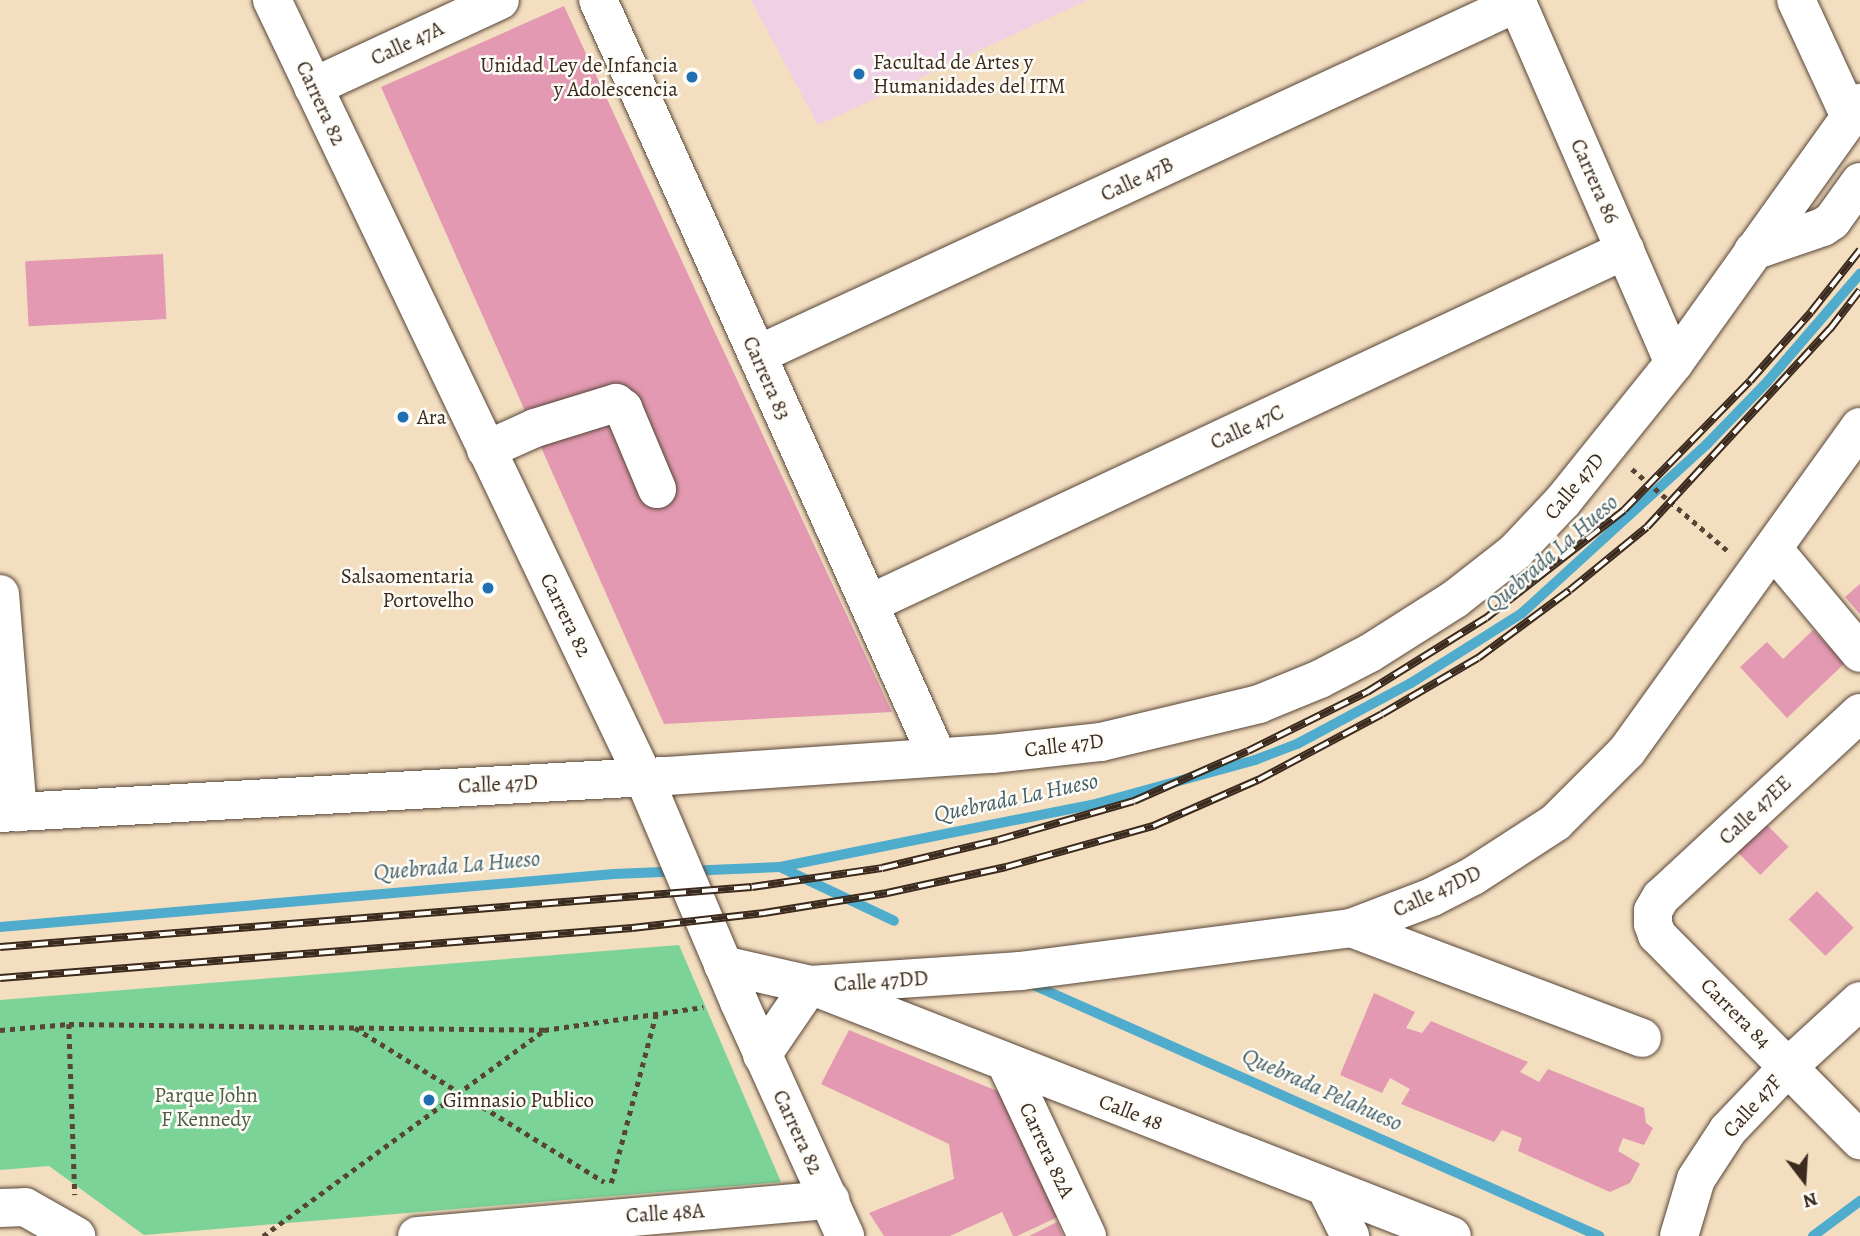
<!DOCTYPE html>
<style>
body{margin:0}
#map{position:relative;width:1860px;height:1236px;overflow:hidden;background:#f3dec0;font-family:Alegreya,serif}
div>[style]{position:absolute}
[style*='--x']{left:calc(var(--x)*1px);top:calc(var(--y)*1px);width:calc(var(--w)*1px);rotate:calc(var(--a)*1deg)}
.built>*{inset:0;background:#f0d0e4}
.green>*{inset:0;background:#7cd398}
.stream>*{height:10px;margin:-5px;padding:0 5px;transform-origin:5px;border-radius:5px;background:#4faccd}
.building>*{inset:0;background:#e299b1;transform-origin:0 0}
.path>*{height:4.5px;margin-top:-2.25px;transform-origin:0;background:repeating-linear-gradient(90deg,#574536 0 5px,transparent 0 10px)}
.roads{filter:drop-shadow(0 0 2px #574536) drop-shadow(0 0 2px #574536)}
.minor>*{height:38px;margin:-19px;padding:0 19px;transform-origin:19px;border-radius:19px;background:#fff}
.rail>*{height:8px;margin-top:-4px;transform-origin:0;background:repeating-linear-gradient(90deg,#fdfcf7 0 16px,#3b2a1e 0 32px);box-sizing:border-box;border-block:2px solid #3b2a1e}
.dots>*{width:19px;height:19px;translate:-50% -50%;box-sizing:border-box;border:4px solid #fdfcf7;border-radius:50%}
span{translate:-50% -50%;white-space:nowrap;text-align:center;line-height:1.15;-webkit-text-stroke:5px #fdfcf7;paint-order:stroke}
.street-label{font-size:21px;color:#3b2a1e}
.poi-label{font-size:21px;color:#3b2a1e}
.left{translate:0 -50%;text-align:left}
.right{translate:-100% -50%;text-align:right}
.park-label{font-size:21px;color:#4e5d43}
.water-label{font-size:23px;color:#435e64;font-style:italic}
.north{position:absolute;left:1769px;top:1145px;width:70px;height:70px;-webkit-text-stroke:5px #fdfcf7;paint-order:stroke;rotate:163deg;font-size:19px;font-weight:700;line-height:28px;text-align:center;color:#3b2a1e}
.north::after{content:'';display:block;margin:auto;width:24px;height:32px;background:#3b2a1e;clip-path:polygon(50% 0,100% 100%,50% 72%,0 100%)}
</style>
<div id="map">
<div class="built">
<div style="clip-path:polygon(751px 0,1088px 0,818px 125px)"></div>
</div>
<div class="green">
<div style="clip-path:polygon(679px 945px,781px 1182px,144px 1235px,49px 1166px,0 1170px,0 1000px)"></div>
</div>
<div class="stream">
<div style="--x:780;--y:867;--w:126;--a:25.3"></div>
<div style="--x:0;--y:927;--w:616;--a:-4.93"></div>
<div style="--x:614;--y:874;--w:166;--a:-2.4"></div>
<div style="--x:780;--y:867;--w:325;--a:-11.3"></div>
<div style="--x:1099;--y:803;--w:162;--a:-15.4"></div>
<div style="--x:1255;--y:760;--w:45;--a:-20.9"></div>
<div style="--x:1297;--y:744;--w:129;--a:-28.2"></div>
<div style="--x:1411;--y:683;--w:131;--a:-32.2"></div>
<div style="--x:1522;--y:613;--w:251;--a:-42.4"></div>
<div style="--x:1707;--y:444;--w:86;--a:-45.9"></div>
<div style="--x:1767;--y:382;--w:143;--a:-49.3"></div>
<div style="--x:1029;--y:983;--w:624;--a:23.93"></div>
<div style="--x:1813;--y:1236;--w:59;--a:-36.7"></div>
</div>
<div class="building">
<div style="clip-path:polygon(564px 6px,711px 324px,892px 712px,664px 724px,381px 87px)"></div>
<div style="left:163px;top:254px;width:65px;height:138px;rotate:87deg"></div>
<div style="clip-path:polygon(1860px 584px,1860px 614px,1845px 597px)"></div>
<div style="clip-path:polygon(1813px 630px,1845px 663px,1787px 718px,1740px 667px,1767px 642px,1783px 659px)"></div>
<div style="left:1754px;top:812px;width:49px;height:40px;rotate:45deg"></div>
<div style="left:1817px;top:891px;width:52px;height:40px;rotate:45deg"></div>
<div style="clip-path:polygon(1374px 993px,1415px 1012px,1406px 1028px,1422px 1033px,1431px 1021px,1528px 1062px,1520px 1072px,1539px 1082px,1548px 1069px,1644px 1108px,1646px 1123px,1653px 1128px,1644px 1145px,1623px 1138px,1618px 1151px,1640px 1164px,1630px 1183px,1610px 1192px,1518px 1151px,1522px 1138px,1502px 1130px,1494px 1142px,1401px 1104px,1410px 1089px,1390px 1078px,1382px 1093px,1340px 1075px)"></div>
<div style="clip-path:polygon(849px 1030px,1002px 1093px,1060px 1216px,1017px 1236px,1013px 1236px,1002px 1212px,950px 1236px,884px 1236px,869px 1213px,954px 1179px,949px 1144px,821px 1084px)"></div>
<div style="clip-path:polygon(1057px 1222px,1063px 1236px,1029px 1236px)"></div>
</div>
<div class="path">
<div style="--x:1632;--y:469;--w:125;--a:40.5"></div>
<div style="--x:69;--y:1024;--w:171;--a:88"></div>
<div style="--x:355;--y:1028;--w:293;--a:31.7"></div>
<div style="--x:0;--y:1030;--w:69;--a:-5"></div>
<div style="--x:69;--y:1024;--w:475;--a:0.7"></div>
<div style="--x:544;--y:1030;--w:161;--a:-8.2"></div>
<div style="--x:611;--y:1183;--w:175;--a:-75.1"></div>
<div style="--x:263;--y:1236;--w:347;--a:-36.2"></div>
</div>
<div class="roads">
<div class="minor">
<div style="--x:272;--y:0;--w:862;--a:64.45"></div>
<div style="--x:644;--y:778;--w:243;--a:67"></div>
<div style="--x:739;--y:1002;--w:257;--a:65.6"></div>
<div style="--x:598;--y:0;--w:829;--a:65.85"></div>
<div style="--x:1516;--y:0;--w:396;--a:66.5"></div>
<div style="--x:1796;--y:0;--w:129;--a:65.2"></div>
<div style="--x:313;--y:87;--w:206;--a:-24.9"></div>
<div style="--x:1753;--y:251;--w:74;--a:-18.9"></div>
<div style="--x:1823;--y:227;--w:11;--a:-34"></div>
<div style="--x:1832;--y:221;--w:48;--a:-54.3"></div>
<div style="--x:757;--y:355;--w:838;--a:-24.85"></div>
<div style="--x:486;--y:450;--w:54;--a:-24.2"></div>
<div style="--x:535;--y:428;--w:85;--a:-17.2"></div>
<div style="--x:616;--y:403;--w:9;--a:36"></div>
<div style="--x:623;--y:408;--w:88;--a:67.2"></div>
<div style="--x:1774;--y:550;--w:134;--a:50.1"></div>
<div style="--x:0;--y:594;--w:219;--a:85.3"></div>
<div style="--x:869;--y:604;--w:835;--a:-25.09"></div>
<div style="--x:1860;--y:713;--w:271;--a:137.2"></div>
<div style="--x:1661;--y:897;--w:16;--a:120"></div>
<div style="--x:1653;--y:911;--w:13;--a:90"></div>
<div style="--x:1653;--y:924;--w:12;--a:70"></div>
<div style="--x:1657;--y:935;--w:289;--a:45.3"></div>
<div style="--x:0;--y:813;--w:668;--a:-3.18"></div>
<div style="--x:667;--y:776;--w:326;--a:-3.9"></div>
<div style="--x:992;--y:754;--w:110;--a:-6.3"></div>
<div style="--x:1101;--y:742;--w:163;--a:-13.5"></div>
<div style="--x:1259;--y:704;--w:66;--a:-22.3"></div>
<div style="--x:1320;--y:679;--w:56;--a:-27.5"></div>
<div style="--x:1370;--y:653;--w:101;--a:-32.4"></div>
<div style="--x:1455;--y:599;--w:76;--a:-38.1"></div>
<div style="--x:1515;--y:552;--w:70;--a:-46.7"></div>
<div style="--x:1563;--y:501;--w:177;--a:-51.2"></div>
<div style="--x:1674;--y:363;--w:320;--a:-54.4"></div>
<div style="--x:1351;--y:928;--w:311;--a:20.7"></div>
<div style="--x:723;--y:965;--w:89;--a:12.9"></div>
<div style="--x:810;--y:985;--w:211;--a:-3.8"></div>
<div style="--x:1021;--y:971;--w:333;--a:-7.4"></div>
<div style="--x:1351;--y:928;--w:87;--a:-20.9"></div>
<div style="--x:1432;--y:897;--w:46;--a:-27.1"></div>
<div style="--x:1473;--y:876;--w:99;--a:-33"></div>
<div style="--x:1556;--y:822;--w:100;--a:-45"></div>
<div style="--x:1627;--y:751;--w:399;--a:-54.3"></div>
<div style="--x:762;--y:1055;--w:85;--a:-55.6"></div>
<div style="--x:810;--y:985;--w:689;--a:21.35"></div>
<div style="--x:1006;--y:1063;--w:191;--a:64.9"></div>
<div style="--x:1326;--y:1188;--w:54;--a:63.4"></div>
<div style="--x:0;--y:1208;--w:25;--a:-2"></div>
<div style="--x:25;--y:1207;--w:59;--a:29.6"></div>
<div style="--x:417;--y:1236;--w:415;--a:-5"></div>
<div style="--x:1679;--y:1236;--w:59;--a:-73.4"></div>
<div style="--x:1696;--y:1179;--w:59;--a:-56.9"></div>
<div style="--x:1728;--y:1130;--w:88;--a:-46.4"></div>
<div style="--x:1789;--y:1066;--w:96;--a:-42.5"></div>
</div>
</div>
<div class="rail">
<div style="--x:0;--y:947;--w:754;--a:-4.56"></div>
<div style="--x:752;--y:887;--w:131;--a:-8.3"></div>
<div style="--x:882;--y:868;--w:119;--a:-13.6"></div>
<div style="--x:998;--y:840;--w:141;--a:-16"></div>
<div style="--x:1134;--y:801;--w:124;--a:-23.7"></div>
<div style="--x:1248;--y:751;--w:133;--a:-26.4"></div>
<div style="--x:1367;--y:692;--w:140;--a:-31.9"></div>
<div style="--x:1486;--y:618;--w:175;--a:-38"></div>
<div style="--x:1624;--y:510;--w:180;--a:-45.7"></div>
<div style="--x:1750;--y:381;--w:92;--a:-48.5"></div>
<div style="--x:1811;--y:312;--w:79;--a:-51.7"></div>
<div style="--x:0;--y:978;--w:634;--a:-4.52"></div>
<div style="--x:632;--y:928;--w:133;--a:-6.5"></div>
<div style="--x:764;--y:913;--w:125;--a:-9.2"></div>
<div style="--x:887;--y:893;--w:122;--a:-12.3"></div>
<div style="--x:1006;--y:867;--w:153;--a:-15.6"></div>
<div style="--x:1153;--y:826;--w:115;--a:-23.7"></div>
<div style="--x:1258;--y:780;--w:140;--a:-28"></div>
<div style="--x:1382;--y:714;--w:111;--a:-30.3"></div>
<div style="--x:1478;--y:658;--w:114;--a:-36.5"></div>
<div style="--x:1570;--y:590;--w:99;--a:-39.3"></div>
<div style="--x:1647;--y:527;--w:270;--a:-47.3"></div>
<div style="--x:1830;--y:329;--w:49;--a:-52.4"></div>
</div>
<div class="dots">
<div style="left:859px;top:74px;background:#1f6fb2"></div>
<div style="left:692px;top:77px;background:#1f6fb2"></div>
<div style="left:403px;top:417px;background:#1f6fb2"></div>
<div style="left:488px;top:588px;background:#1f6fb2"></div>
<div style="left:429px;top:1100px;background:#1f6fb2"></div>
</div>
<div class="street-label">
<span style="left:407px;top:43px;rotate:-25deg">Calle 47A</span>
<span style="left:321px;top:103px;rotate:65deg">Carrera 82</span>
<span style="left:1137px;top:179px;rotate:-25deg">Calle 47B</span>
<span style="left:1595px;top:181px;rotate:66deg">Carrera 86</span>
<span style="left:767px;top:378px;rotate:66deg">Carrera 83</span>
<span style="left:1247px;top:427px;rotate:-25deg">Calle 47C</span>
<span style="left:1574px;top:486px;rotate:-50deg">Calle 47D</span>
<span style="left:566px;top:615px;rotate:64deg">Carrera 82</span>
<span style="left:1064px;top:745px;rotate:-7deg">Calle 47D</span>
<span style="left:498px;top:784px;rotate:-3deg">Calle 47D</span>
<span style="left:1755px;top:810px;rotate:-43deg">Calle 47EE</span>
<span style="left:1437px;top:891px;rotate:-25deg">Calle 47DD</span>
<span style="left:881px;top:981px;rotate:-4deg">Calle 47DD</span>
<span style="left:1736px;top:1013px;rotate:45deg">Carrera 84</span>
<span style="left:1752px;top:1106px;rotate:-48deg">Calle 47F</span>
<span style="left:1131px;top:1112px;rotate:21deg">Calle 48</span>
<span style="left:798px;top:1132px;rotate:65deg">Carrera 82</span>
<span style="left:1047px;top:1150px;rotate:65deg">Carrera 82A</span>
<span style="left:665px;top:1213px;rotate:-4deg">Calle 48A</span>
</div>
<div class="poi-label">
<span class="left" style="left:873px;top:74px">Facultad de Artes y<br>Humanidades del ITM</span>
<span class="right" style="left:678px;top:77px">Unidad Ley de Infancia<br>y Adolescencia</span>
<span class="left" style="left:417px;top:417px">Ara</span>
<span class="right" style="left:474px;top:588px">Salsaomentaria<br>Portovelho</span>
<span class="left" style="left:443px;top:1100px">Gimnasio Publico</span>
</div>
<div class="park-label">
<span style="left:206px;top:1107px">Parque John<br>F Kennedy</span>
</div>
<div class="water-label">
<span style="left:1552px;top:554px;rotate:-41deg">Quebrada La Hueso</span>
<span style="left:1016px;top:798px;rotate:-12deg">Quebrada La Hueso</span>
<span style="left:457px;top:866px;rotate:-5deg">Quebrada La Hueso</span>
<span style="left:1322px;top:1090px;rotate:24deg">Quebrada Pelahueso</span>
</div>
<div class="north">N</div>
</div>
